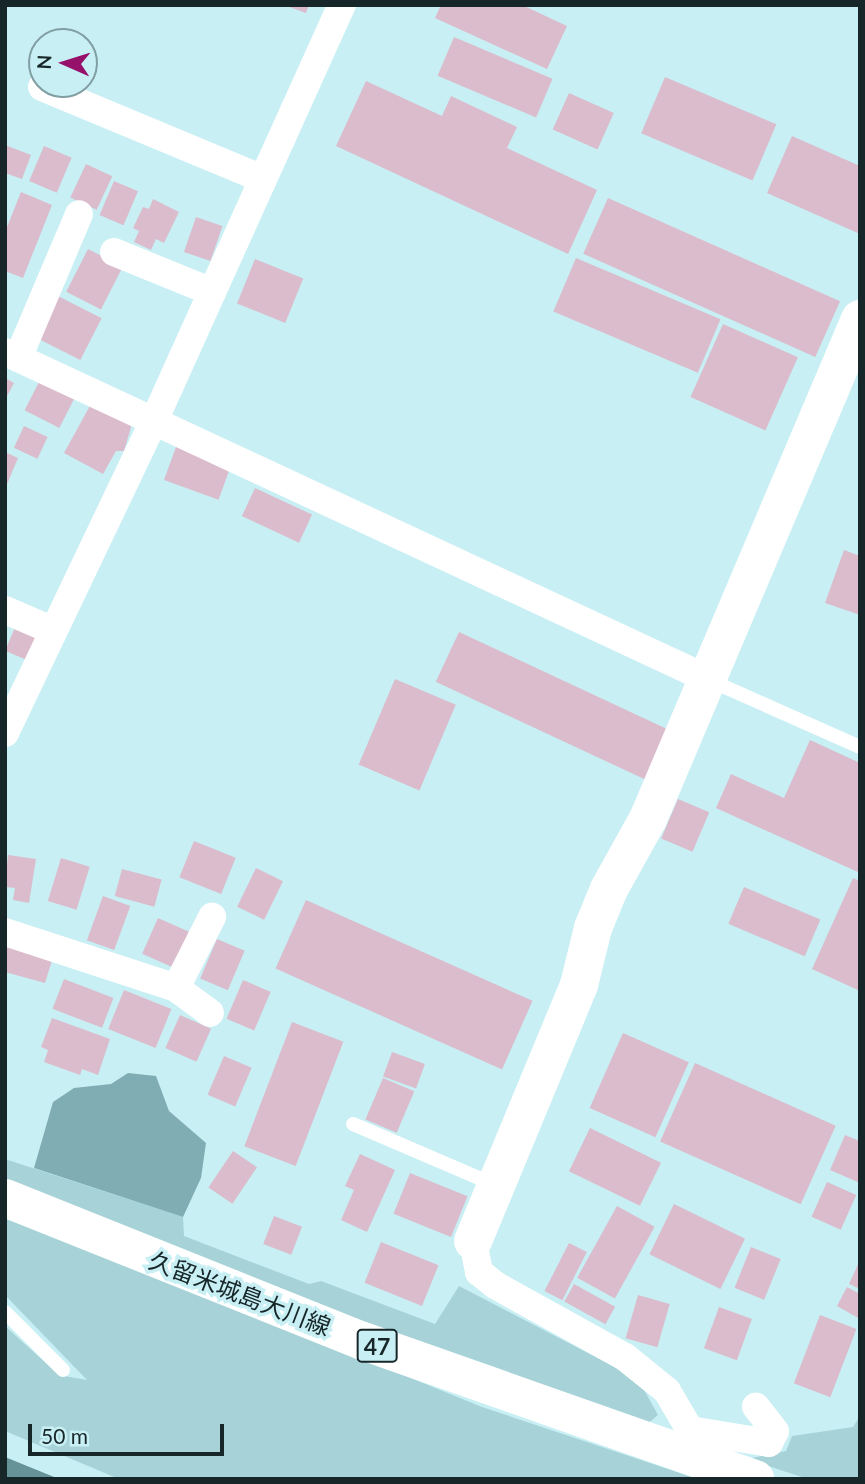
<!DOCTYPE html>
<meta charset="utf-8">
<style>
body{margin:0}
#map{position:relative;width:865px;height:1484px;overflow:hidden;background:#c8eff4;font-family:Lato,"Noto Sans JP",sans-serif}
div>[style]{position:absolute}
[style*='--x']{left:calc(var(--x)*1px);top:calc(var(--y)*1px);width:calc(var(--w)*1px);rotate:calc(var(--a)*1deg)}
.green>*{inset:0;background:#a7d3d8}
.forest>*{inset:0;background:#80adb3}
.water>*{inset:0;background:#669398}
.building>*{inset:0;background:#dbbccc;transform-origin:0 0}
.lane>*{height:14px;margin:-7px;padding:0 7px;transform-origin:7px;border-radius:7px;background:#fff}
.street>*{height:28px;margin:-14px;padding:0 14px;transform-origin:14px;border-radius:14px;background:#fff}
.secondary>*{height:38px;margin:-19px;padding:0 19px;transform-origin:19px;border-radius:19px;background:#fff}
.primary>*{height:38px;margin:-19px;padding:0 19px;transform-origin:19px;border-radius:19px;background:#fff}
span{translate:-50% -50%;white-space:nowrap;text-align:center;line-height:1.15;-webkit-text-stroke:7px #c8eff4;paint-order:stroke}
.shield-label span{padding:2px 5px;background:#c8eff4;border:2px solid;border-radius:5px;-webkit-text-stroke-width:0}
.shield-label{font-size:23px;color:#172628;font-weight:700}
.street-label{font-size:24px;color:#172628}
.frame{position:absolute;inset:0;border:7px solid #172628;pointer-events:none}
.north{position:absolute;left:28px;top:28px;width:70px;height:70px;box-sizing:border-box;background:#c8eff4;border:2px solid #819fa2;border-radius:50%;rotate:273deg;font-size:19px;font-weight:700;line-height:28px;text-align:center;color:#172628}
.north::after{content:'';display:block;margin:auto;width:24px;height:32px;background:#95116a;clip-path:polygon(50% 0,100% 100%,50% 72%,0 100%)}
.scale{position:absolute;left:28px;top:1424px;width:196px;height:32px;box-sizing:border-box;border:4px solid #172628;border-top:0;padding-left:9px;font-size:21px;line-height:24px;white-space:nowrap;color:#172628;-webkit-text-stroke:5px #c8eff4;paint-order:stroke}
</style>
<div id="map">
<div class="green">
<div style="clip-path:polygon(5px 1159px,183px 1217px,184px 1236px,309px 1284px,321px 1281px,435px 1324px,459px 1286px,638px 1379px,658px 1415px,646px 1425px,375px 1330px,5px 1181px)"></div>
<div style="clip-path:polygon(5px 1213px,482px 1407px,698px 1479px,119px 1479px,5px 1431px,5px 1326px,59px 1375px,87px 1380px,5px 1295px)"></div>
<div style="clip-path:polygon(860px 1416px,860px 1479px,808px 1479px,747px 1459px,786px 1451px,792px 1436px,853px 1427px)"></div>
</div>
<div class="forest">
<div style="clip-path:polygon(128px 1073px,156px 1076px,169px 1111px,206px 1143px,201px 1178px,183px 1217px,34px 1168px,53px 1102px,74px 1088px,111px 1084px)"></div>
</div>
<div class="water">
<div style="clip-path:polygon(5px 1457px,59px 1479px,5px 1479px)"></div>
</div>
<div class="building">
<div style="clip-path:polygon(284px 5px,309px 5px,306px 13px)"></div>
<div style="clip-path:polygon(441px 5px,522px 5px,567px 26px,547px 69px,435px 18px)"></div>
<div style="left:454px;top:37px;width:107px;height:42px;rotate:23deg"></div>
<div style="left:665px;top:77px;width:121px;height:61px;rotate:23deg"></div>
<div style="clip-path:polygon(366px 81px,442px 116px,451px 96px,517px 127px,507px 148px,597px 190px,568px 254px,336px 146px)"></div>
<div style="left:569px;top:93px;width:49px;height:40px;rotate:24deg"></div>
<div style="clip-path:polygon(792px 136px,860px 166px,860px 234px,767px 193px)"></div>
<div style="clip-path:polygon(5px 145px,31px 155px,22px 179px,5px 173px)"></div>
<div style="left:44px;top:146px;width:30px;height:38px;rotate:23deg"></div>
<div style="left:86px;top:164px;width:29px;height:37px;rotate:25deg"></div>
<div style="left:114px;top:181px;width:26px;height:37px;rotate:23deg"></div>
<div style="clip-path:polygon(21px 192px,52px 205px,23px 278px,5px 271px,5px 232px)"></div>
<div style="left:608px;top:198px;width:254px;height:61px;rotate:24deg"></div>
<div style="clip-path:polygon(153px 199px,179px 212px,164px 243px,156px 239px,151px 250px,134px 242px,139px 231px,133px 228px,143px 207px,149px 209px)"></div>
<div style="left:196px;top:217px;width:28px;height:37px;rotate:19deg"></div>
<div style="left:88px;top:249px;width:39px;height:48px;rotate:27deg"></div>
<div style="left:576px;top:258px;width:157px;height:58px;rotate:23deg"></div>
<div style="left:255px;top:259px;width:52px;height:48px;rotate:22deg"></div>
<div style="left:58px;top:296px;width:49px;height:47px;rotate:27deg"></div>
<div style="left:723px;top:324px;width:82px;height:80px;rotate:24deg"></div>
<div style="clip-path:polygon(5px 378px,14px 383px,5px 400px)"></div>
<div style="left:40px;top:380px;width:39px;height:34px;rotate:27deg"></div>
<div style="clip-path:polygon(92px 402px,132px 424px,124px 451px,116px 451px,103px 474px,64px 453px)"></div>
<div style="left:24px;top:426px;width:26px;height:24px;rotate:25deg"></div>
<div style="left:176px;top:447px;width:58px;height:35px;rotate:20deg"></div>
<div style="clip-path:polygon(5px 452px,18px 458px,5px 489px)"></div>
<div style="left:255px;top:488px;width:63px;height:31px;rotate:25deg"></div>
<div style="clip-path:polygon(844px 550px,860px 556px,860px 615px,825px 603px)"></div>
<div style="left:16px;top:625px;width:25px;height:28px;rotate:23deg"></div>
<div style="left:459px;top:632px;width:233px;height:55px;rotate:25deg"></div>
<div style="left:395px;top:679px;width:66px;height:93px;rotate:23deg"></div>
<div style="clip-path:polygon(810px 740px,860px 763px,860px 873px,716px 808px,731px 774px,784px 798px)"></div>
<div style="left:678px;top:799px;width:34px;height:43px;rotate:23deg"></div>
<div style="left:194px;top:841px;width:45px;height:39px;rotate:22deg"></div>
<div style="clip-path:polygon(8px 855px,36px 859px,29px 903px,13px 900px,15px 888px,5px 887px)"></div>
<div style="left:61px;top:858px;width:30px;height:45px;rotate:17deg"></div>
<div style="left:256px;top:868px;width:30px;height:43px;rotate:26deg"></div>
<div style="left:122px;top:869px;width:41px;height:28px;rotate:15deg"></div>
<div style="clip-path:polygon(853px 878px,860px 881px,860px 991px,812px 969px)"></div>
<div style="left:744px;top:887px;width:83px;height:40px;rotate:23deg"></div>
<div style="left:103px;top:896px;width:29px;height:47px;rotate:20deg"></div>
<div style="left:306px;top:900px;width:248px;height:75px;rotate:24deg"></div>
<div style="left:158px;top:918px;width:34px;height:39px;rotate:24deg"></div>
<div style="left:217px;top:939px;width:30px;height:43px;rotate:23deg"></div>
<div style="clip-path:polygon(6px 943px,53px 957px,45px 983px,5px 972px)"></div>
<div style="left:64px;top:979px;width:53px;height:32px;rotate:21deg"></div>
<div style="left:243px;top:980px;width:30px;height:42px;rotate:23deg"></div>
<div style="left:124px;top:990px;width:51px;height:42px;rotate:22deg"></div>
<div style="left:180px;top:1015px;width:34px;height:36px;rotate:24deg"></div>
<div style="clip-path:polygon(52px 1018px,110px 1039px,98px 1075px,82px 1069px,80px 1075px,44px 1062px,48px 1050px,41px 1047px)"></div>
<div style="left:292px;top:1022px;width:55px;height:133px;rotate:21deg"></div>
<div style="left:623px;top:1033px;width:72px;height:82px;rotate:24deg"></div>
<div style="left:392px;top:1052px;width:35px;height:26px;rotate:20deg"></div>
<div style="left:224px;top:1056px;width:30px;height:42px;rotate:23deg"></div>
<div style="left:695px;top:1063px;width:154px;height:86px;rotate:24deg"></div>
<div style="left:383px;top:1078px;width:34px;height:45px;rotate:23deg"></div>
<div style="left:590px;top:1128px;width:79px;height:48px;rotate:26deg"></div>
<div style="clip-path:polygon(845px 1135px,860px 1141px,860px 1183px,830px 1170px)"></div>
<div style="left:233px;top:1151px;width:29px;height:44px;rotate:34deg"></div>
<div style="clip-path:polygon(360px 1154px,395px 1170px,367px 1232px,341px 1220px,354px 1190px,345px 1186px)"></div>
<div style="left:410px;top:1173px;width:62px;height:44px;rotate:22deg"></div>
<div style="left:827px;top:1182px;width:32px;height:38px;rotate:24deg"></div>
<div style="left:674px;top:1204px;width:79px;height:56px;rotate:26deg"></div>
<div style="left:617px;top:1206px;width:43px;height:82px;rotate:29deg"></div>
<div style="left:274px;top:1216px;width:30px;height:30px;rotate:21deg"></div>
<div style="left:381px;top:1242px;width:62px;height:44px;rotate:22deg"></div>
<div style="left:569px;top:1243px;width:20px;height:54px;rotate:27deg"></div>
<div style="left:751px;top:1247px;width:32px;height:44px;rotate:22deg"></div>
<div style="clip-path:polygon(860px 1260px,860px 1289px,849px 1284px)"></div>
<div style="left:574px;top:1284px;width:47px;height:20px;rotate:29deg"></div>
<div style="clip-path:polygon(847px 1287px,860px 1294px,860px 1319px,837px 1306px)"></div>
<div style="left:638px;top:1295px;width:33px;height:45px;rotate:16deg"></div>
<div style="left:719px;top:1307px;width:35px;height:44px;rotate:20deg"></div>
<div style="left:820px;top:1315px;width:39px;height:73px;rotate:21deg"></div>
</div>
<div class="lane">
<div style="--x:707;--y:679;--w:167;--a:24"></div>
<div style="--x:353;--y:1124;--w:155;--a:23.2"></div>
<div style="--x:5;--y:1312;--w:82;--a:45"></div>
</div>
<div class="street">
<div style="--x:42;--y:87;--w:239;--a:22.6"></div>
<div style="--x:114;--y:252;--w:106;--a:22.2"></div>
<div style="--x:5;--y:352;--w:773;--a:24.94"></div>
<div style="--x:18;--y:358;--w:156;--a:-67"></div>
<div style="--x:5;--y:610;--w:51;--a:23.1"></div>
<div style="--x:5;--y:733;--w:344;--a:-64.5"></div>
<div style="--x:153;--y:423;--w:459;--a:-65.7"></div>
<div style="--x:5;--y:932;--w:180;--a:18.1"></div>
<div style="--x:176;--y:988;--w:42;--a:36.3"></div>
<div style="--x:176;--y:988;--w:80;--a:-63.1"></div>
<div style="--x:473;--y:1241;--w:32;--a:79"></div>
<div style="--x:479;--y:1272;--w:21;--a:39"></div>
<div style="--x:495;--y:1285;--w:149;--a:29"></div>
<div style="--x:625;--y:1357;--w:54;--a:39"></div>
<div style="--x:667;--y:1391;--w:45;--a:59.5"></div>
<div style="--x:690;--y:1430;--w:32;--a:76"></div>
<div style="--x:690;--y:1430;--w:80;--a:9.3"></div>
<div style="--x:769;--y:1443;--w:13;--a:-63"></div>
<div style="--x:775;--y:1431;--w:31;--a:-128"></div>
</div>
<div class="secondary">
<div style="--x:473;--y:1241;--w:277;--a:-67.5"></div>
<div style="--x:579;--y:985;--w:59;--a:-76.2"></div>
<div style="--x:593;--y:928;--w:42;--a:-67.7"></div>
<div style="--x:609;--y:889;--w:80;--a:-60.9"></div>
<div style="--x:648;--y:819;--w:543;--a:-67.02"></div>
</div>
<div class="primary">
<div style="--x:5;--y:1198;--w:386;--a:21.8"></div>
<div style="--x:363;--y:1341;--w:416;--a:19.4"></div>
</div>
<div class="shield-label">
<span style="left:377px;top:1346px">47</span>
</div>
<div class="street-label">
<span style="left:240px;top:1293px;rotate:21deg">久留米城島大川線</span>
</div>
<div class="frame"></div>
<div class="north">N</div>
<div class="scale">50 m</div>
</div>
